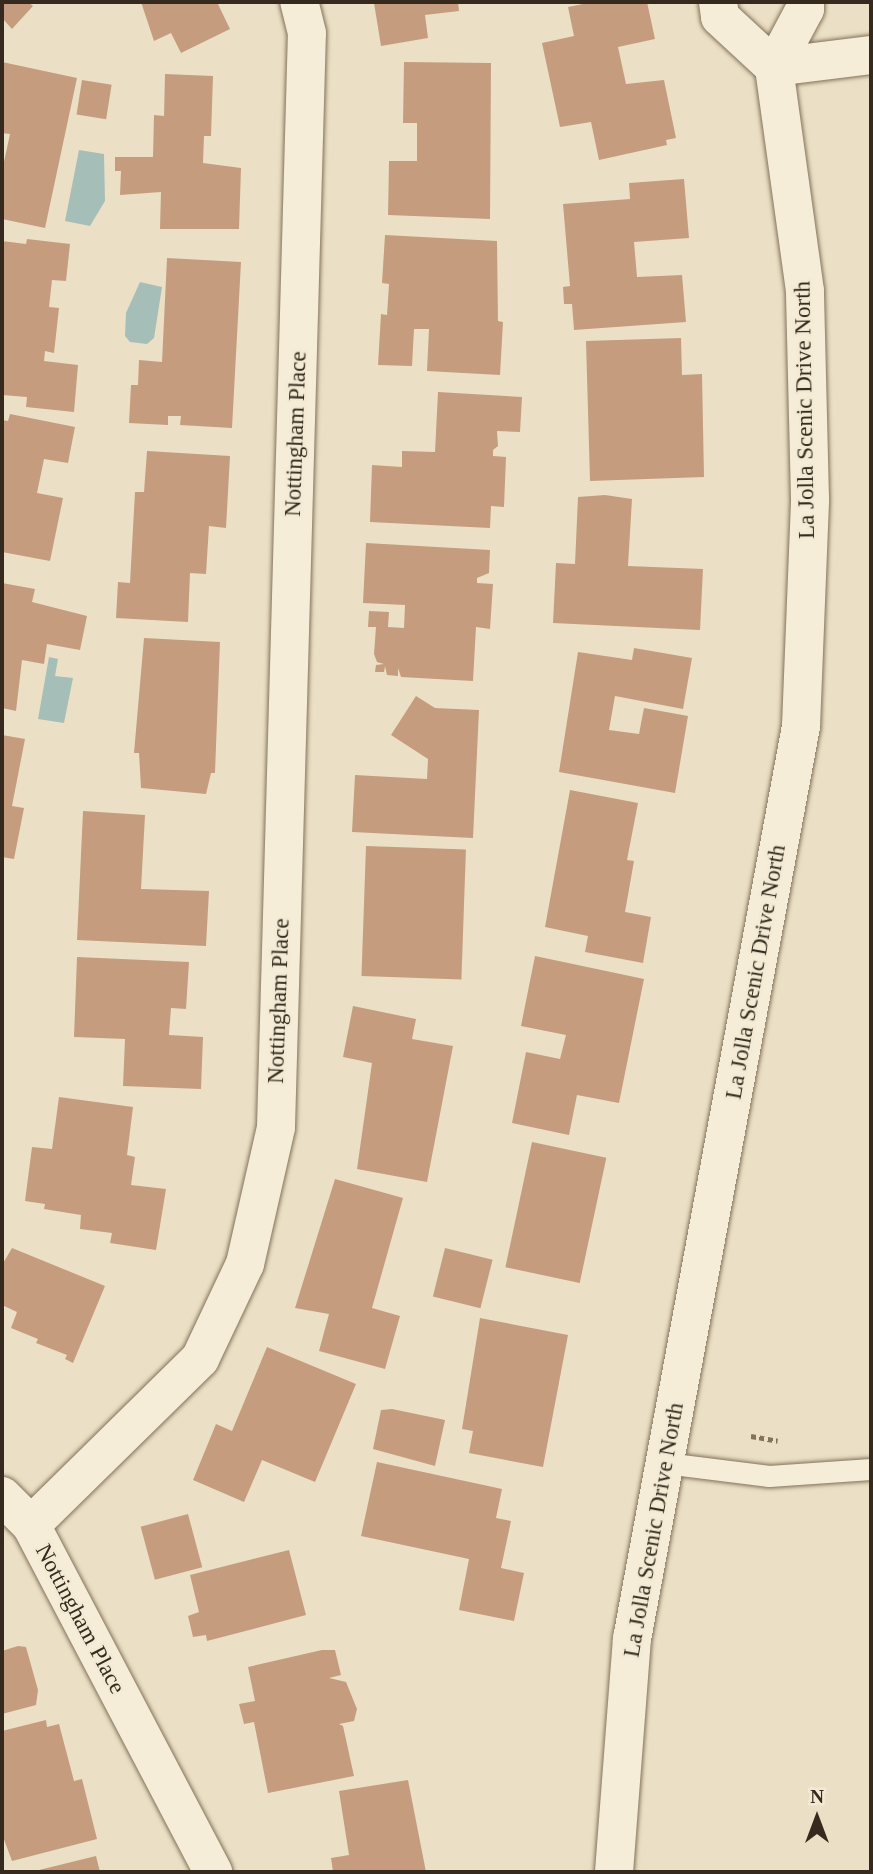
<!DOCTYPE html>
<style>
body{margin:0}
#map{position:relative;width:873px;height:1874px;overflow:hidden;background:#ebe0c5;font-family:"Times New Roman",serif}
div>[style]{position:absolute}
[style*='--x']{left:calc(var(--x)*1px);top:calc(var(--y)*1px);width:calc(var(--w)*1px);rotate:calc(var(--a)*1deg)}
.water>*{inset:0;background:#a6beb8}
.building>*{inset:0;background:#c69c7e;transform-origin:0 0}
.path>*{height:4.5px;margin-top:-2.25px;transform-origin:0;background:repeating-linear-gradient(90deg,#84725c 0 5px,transparent 0 8.5px)}
.roads{filter:drop-shadow(0 0 2px #84725c) drop-shadow(0 0 2px #84725c)}
.service>*{height:21px;margin:-10.5px;padding:0 10.5px;transform-origin:10.5px;border-radius:10.5px;background:#f6edd8}
.minor>*{height:38px;margin:-19px;padding:0 19px;transform-origin:19px;border-radius:19px;background:#f6edd8}
.tertiary>*{height:38px;margin:-19px;padding:0 19px;transform-origin:19px;border-radius:19px;background:#f6edd8}
.secondary>*{height:38px;margin:-19px;padding:0 19px;transform-origin:19px;border-radius:19px;background:#f6edd8}
span{translate:-50% -50%;white-space:nowrap;text-align:center;line-height:1.15;-webkit-text-stroke:5px #f3ead4;paint-order:stroke}
.street-label{font-size:23px;color:#362a1f}
.frame{position:absolute;inset:0;border:4px solid #362a1f;pointer-events:none}
.north{position:absolute;left:782px;top:1783px;width:70px;height:70px;-webkit-text-stroke:5px #f3ead4;paint-order:stroke;rotate:0deg;font-size:19px;font-weight:700;line-height:28px;text-align:center;color:#362a1f}
.north::after{content:'';display:block;margin:auto;width:24px;height:32px;background:#362a1f;clip-path:polygon(50% 0,100% 100%,50% 72%,0 100%)}
</style>
<div id="map">
<div class="water">
<div style="clip-path:polygon(79px 150px,104px 154px,105px 201px,90px 226px,65px 221px)"></div>
<div style="clip-path:polygon(140px 282px,162px 287px,154px 338px,147px 344px,130px 342px,125px 336px,126px 313px)"></div>
<div style="clip-path:polygon(49px 657px,58px 659px,55px 676px,73px 678px,64px 723px,38px 719px)"></div>
</div>
<div class="building">
<div style="clip-path:polygon(2px 2px,28px 2px,33px 6px,12px 29px,2px 18px)"></div>
<div style="clip-path:polygon(141px 2px,217px 2px,230px 29px,181px 53px,171px 33px,154px 41px)"></div>
<div style="clip-path:polygon(458px 2px,459px 11px,425px 15px,428px 38px,381px 46px,374px 3px)"></div>
<div style="clip-path:polygon(593px 2px,647px 2px,655px 39px,618px 47px,626px 84px,664px 80px,676px 138px,666px 140px,667px 145px,599px 160px,591px 122px,560px 127px,542px 43px,574px 36px,568px 7px)"></div>
<div style="clip-path:polygon(2px 62px,77px 78px,45px 228px,2px 219px,2px 171px,10px 134px,2px 133px)"></div>
<div style="clip-path:polygon(404px 62px,491px 63px,490px 219px,388px 215px,389px 161px,417px 161px,417px 123px,403px 123px)"></div>
<div style="clip-path:polygon(165px 74px,213px 76px,211px 136px,204px 136px,203px 163px,241px 168px,239px 229px,160px 229px,161px 192px,120px 195px,121px 171px,115px 171px,115px 157px,153px 157px,154px 115px,164px 116px)"></div>
<div style="left:82px;top:80px;width:30px;height:35px;rotate:9deg"></div>
<div style="clip-path:polygon(684px 179px,689px 238px,634px 242px,637px 277px,682px 275px,686px 322px,574px 330px,572px 304px,564px 304px,563px 287px,570px 286px,563px 204px,630px 199px,629px 183px)"></div>
<div style="clip-path:polygon(385px 235px,497px 241px,498px 321px,503px 322px,500px 375px,427px 371px,429px 329px,414px 329px,412px 366px,378px 365px,381px 314px,387px 315px,389px 284px,382px 283px)"></div>
<div style="clip-path:polygon(27px 239px,70px 244px,66px 281px,52px 280px,49px 307px,59px 308px,54px 353px,45px 351px,44px 361px,78px 365px,74px 412px,26px 407px,27px 397px,2px 395px,2px 241px,26px 244px)"></div>
<div style="clip-path:polygon(167px 258px,241px 262px,232px 428px,180px 425px,181px 416px,168px 416px,168px 425px,129px 423px,131px 385px,138px 385px,139px 360px,162px 362px)"></div>
<div style="clip-path:polygon(681px 338px,682px 375px,702px 374px,704px 477px,590px 481px,586px 341px)"></div>
<div style="clip-path:polygon(438px 392px,522px 397px,520px 432px,497px 431px,498px 446px,493px 450px,493px 456px,506px 457px,504px 507px,491px 506px,490px 528px,370px 522px,372px 465px,402px 467px,402px 451px,435px 452px)"></div>
<div style="clip-path:polygon(10px 414px,75px 427px,68px 463px,44px 459px,37px 493px,63px 498px,50px 561px,2px 552px,2px 420px,8px 421px)"></div>
<div style="clip-path:polygon(147px 451px,230px 456px,226px 528px,209px 526px,206px 574px,190px 573px,188px 622px,116px 618px,118px 582px,130px 583px,135px 492px,144px 492px)"></div>
<div style="clip-path:polygon(605px 495px,632px 499px,628px 566px,703px 569px,700px 630px,553px 623px,556px 563px,575px 564px,578px 497px)"></div>
<div style="clip-path:polygon(366px 543px,490px 550px,489px 573px,477px 578px,477px 583px,493px 584px,490px 629px,476px 627px,473px 681px,401px 677px,398px 668px,398px 676px,387px 675px,385px 666px,384px 672px,375px 672px,376px 665px,384px 664px,377px 662px,374px 654px,376px 627px,368px 627px,369px 611px,389px 612px,388px 627px,404px 628px,405px 605px,363px 603px)"></div>
<div style="clip-path:polygon(2px 583px,35px 589px,32px 602px,87px 616px,80px 650px,47px 644px,44px 664px,22px 660px,16px 711px,2px 708px)"></div>
<div style="clip-path:polygon(144px 638px,220px 642px,215px 773px,211px 773px,206px 794px,141px 788px,139px 753px,134px 753px)"></div>
<div style="clip-path:polygon(634px 648px,692px 658px,683px 709px,615px 696px,609px 730px,639px 734px,644px 708px,688px 716px,675px 793px,559px 772px,578px 652px,632px 660px)"></div>
<div style="clip-path:polygon(416px 696px,435px 708px,479px 710px,473px 838px,352px 832px,355px 775px,427px 779px,428px 759px,391px 735px)"></div>
<div style="clip-path:polygon(2px 735px,25px 739px,12px 806px,24px 808px,14px 859px,2px 857px)"></div>
<div style="clip-path:polygon(570px 790px,638px 803px,627px 860px,634px 861px,625px 912px,651px 917px,643px 963px,585px 952px,588px 936px,545px 927px)"></div>
<div style="clip-path:polygon(83px 811px,145px 815px,141px 889px,209px 891px,206px 946px,77px 940px)"></div>
<div style="left:366px;top:846px;width:100px;height:130px;rotate:2deg"></div>
<div style="clip-path:polygon(535px 956px,644px 979px,619px 1103px,577px 1095px,569px 1135px,512px 1123px,526px 1052px,560px 1059px,566px 1035px,521px 1026px)"></div>
<div style="clip-path:polygon(77px 957px,189px 962px,186px 1009px,171px 1008px,169px 1035px,203px 1037px,201px 1089px,123px 1086px,125px 1039px,74px 1037px)"></div>
<div style="clip-path:polygon(353px 1006px,416px 1019px,412px 1039px,453px 1046px,427px 1182px,357px 1169px,372px 1063px,343px 1057px)"></div>
<div style="clip-path:polygon(59px 1097px,133px 1107px,127px 1155px,135px 1157px,131px 1185px,166px 1189px,156px 1250px,110px 1243px,112px 1233px,80px 1229px,81px 1215px,44px 1209px,45px 1204px,25px 1201px,32px 1147px,52px 1149px)"></div>
<div style="left:532px;top:1142px;width:76px;height:128px;rotate:12deg"></div>
<div style="clip-path:polygon(335px 1179px,403px 1198px,372px 1308px,400px 1316px,385px 1369px,319px 1351px,329px 1314px,295px 1308px)"></div>
<div style="clip-path:polygon(12px 1248px,105px 1286px,73px 1363px,65px 1359px,67px 1355px,36px 1343px,38px 1339px,11px 1328px,17px 1312px,2px 1305px,2px 1265px)"></div>
<div style="left:445px;top:1248px;width:49px;height:50px;rotate:14deg"></div>
<div style="clip-path:polygon(480px 1318px,568px 1335px,543px 1467px,469px 1453px,473px 1431px,462px 1429px)"></div>
<div style="clip-path:polygon(267px 1347px,356px 1384px,315px 1482px,262px 1460px,244px 1502px,193px 1480px,216px 1424px,232px 1431px)"></div>
<div style="clip-path:polygon(392px 1409px,445px 1420px,435px 1466px,373px 1449px,381px 1410px)"></div>
<div style="clip-path:polygon(377px 1462px,502px 1489px,496px 1518px,511px 1521px,501px 1568px,524px 1573px,514px 1621px,459px 1610px,469px 1559px,361px 1536px)"></div>
<div style="left:188px;top:1514px;width:55px;height:49px;rotate:75deg"></div>
<div style="clip-path:polygon(289px 1550px,306px 1615px,207px 1641px,206px 1635px,193px 1637px,188px 1616px,199px 1612px,190px 1575px)"></div>
<div style="clip-path:polygon(18px 1646px,26px 1647px,38px 1690px,36px 1705px,2px 1714px,2px 1651px)"></div>
<div style="clip-path:polygon(322px 1650px,335px 1650px,341px 1675px,329px 1678px,346px 1682px,357px 1709px,354px 1721px,339px 1724px,343px 1726px,354px 1776px,268px 1793px,254px 1722px,244px 1724px,239px 1704px,255px 1701px,248px 1667px)"></div>
<div style="clip-path:polygon(46px 1720px,47px 1727px,59px 1724px,74px 1781px,82px 1779px,97px 1839px,12px 1861px,2px 1834px,2px 1731px)"></div>
<div style="clip-path:polygon(408px 1780px,426px 1872px,333px 1872px,331px 1858px,349px 1855px,339px 1791px)"></div>
<div style="clip-path:polygon(96px 1856px,100px 1872px,35px 1872px,35px 1871px)"></div>
</div>
<div class="path">
<div style="--x:751;--y:1436;--w:27;--a:10"></div>
</div>
<div class="roads">
<div class="service">
<div style="--x:665;--y:1463;--w:105;--a:7.1"></div>
<div style="--x:769;--y:1476;--w:102;--a:-3.9"></div>
</div>
<div class="minor">
<div style="--x:774;--y:67;--w:98;--a:-7.1"></div>
<div style="--x:31;--y:1525;--w:237;--a:-44.5"></div>
<div style="--x:200;--y:1359;--w:105;--a:-64.7"></div>
<div style="--x:245;--y:1264;--w:140;--a:-77.2"></div>
<div style="--x:276;--y:1127;--w:1094;--a:-88.38"></div>
<div style="--x:307;--y:33;--w:32;--a:-104"></div>
</div>
<div class="tertiary">
<div style="--x:2;--y:1496;--w:41;--a:45"></div>
<div style="--x:31;--y:1525;--w:392;--a:62.3"></div>
</div>
<div class="secondary">
<div style="--x:718;--y:2;--w:15;--a:82"></div>
<div style="--x:720;--y:17;--w:74;--a:42.8"></div>
<div style="--x:614;--y:1872;--w:234;--a:-85.6"></div>
<div style="--x:632;--y:1639;--w:929;--a:-79.51"></div>
<div style="--x:801;--y:726;--w:227;--a:-87.7"></div>
<div style="--x:810;--y:499;--w:208;--a:-91.4"></div>
<div style="--x:805;--y:291;--w:226;--a:-97.9"></div>
<div style="--x:774;--y:67;--w:66;--a:-61.9"></div>
<div style="--x:805;--y:9;--w:7;--a:-90"></div>
</div>
</div>
<div class="street-label">
<span style="left:805px;top:410px;rotate:-91deg">La Jolla Scenic Drive North</span>
<span style="left:296px;top:434px;rotate:-88deg">Nottingham Place</span>
<span style="left:756px;top:972px;rotate:-80deg">La Jolla Scenic Drive North</span>
<span style="left:279px;top:1001px;rotate:-88deg">Nottingham Place</span>
<span style="left:654px;top:1530px;rotate:-80deg">La Jolla Scenic Drive North</span>
<span style="left:80px;top:1619px;rotate:62deg">Nottingham Place</span>
</div>
<div class="frame"></div>
<div class="north">N</div>
</div>
